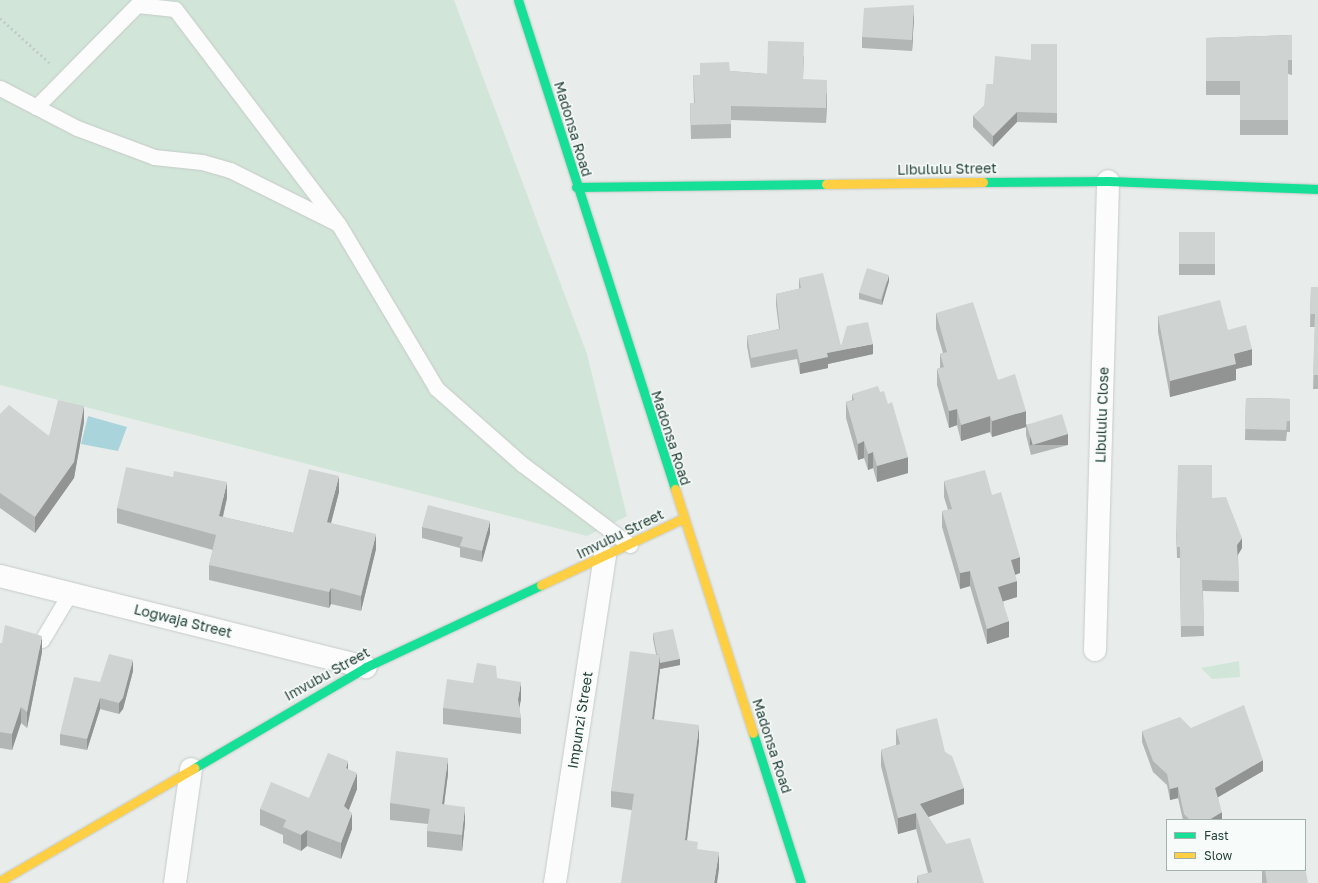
<!DOCTYPE html>
<style>
body{margin:0}
#map{position:relative;width:1318px;height:883px;overflow:hidden;background:#e8edeb;font-family:"Golos Text",sans-serif}
div>[style]{position:absolute}
[style*='--x']{left:calc(var(--x)*1px);top:calc(var(--y)*1px);width:calc(var(--w)*1px);rotate:calc(var(--a)*1deg)}
.green>*{inset:0;background:#d1e6d8}
.water>*{inset:0;background:#a9d4db}
.path>*{height:2.5px;margin-top:-1.25px;transform-origin:0;background:repeating-linear-gradient(90deg,#c3ccca 0 2px,transparent 0 5px)}
.roads{filter:drop-shadow(0 0 1px #c5cac8) drop-shadow(0 0 1px #c5cac8)}
.lane>*{height:15px;margin:-7.5px;padding:0 7.5px;transform-origin:7.5px;border-radius:7.5px;background:#fcfcfc}
.street>*{height:22px;margin:-11px;padding:0 11px;transform-origin:11px;border-radius:11px;background:#fcfcfc}
.fast>*{height:9px;margin:-4.5px;padding:0 4.5px;transform-origin:4.5px;border-radius:4.5px;background:#16e098}
.slow>*{height:9px;margin:-4.5px;padding:0 4.5px;transform-origin:4.5px;border-radius:4.5px;background:#ffcf43}
.wall>*{inset:0;background:#b2b6b5;transform-origin:0 0}
.shaded-wall>*{inset:0;background:#919493;transform-origin:0 0}
.building>*{inset:0;background:#cfd4d2;transform-origin:0 0}
span{translate:-50% -50%;white-space:nowrap;text-align:center;line-height:1.15;-webkit-text-stroke:3px #f7fbf9;paint-order:stroke}
.street-label{font-size:14px;color:#24423a}
.legend{position:absolute;left:1166px;top:819px;width:140px;height:52px;box-sizing:border-box;background:#f7fbf9;border:1px solid #a3b1ad;margin:0;padding:5px 7px;list-style:none;font-size:12px;color:#24423a}
.legend li{display:flex;align-items:center;gap:8px;height:20px}
.legend b{width:20px;border:1px solid #a3b1ad}
</style>
<div id="map">
<div class="green">
<div style="clip-path:polygon(0 0,454px 0,587px 354px,627px 516px,587px 536px,0 385px)"></div>
<div style="clip-path:polygon(1239px 661px,1240px 677px,1212px 679px,1201px 668px)"></div>
</div>
<div class="water">
<div style="clip-path:polygon(88px 416px,127px 427px,118px 451px,81px 444px)"></div>
</div>
<div class="path">
<div style="--x:0;--y:18;--w:67;--a:42"></div>
</div>
<div class="roads">
<div class="lane">
<div style="--x:0;--y:88;--w:87;--a:27.5"></div>
<div style="--x:77;--y:128;--w:82;--a:20.6"></div>
<div style="--x:154;--y:157;--w:48;--a:5.9"></div>
<div style="--x:202;--y:162;--w:29;--a:16"></div>
<div style="--x:230;--y:170;--w:119;--a:26.4"></div>
<div style="--x:36;--y:107;--w:144;--a:-45.3"></div>
<div style="--x:137;--y:5;--w:38;--a:6"></div>
<div style="--x:175;--y:9;--w:271;--a:52.8"></div>
<div style="--x:339;--y:225;--w:190;--a:59.2"></div>
<div style="--x:436;--y:388;--w:115;--a:41.5"></div>
<div style="--x:522;--y:464;--w:135;--a:36.9"></div>
<div style="--x:42;--y:640;--w:55;--a:-59.2"></div>
</div>
<div class="street">
<div style="--x:0;--y:576;--w:377;--a:14"></div>
<div style="--x:1095;--y:650;--w:469;--a:-88.4"></div>
<div style="--x:175;--y:883;--w:115;--a:-82"></div>
<div style="--x:555;--y:883;--w:330;--a:-81.3"></div>
</div>
<div class="fast">
<div style="--x:518;--y:0;--w:514;--a:72.2"></div>
<div style="--x:983;--y:182;--w:125;--a:-0.5"></div>
<div style="--x:1108;--y:181;--w:210;--a:2.2"></div>
<div style="--x:576;--y:187;--w:250;--a:-0.7"></div>
<div style="--x:753;--y:733;--w:157;--a:72.3"></div>
<div style="--x:194;--y:768;--w:199;--a:-30.4"></div>
<div style="--x:366;--y:667;--w:193;--a:-25.1"></div>
</div>
<div class="slow">
<div style="--x:826;--y:184;--w:157;--a:-0.7"></div>
<div style="--x:675;--y:489;--w:256;--a:72.3"></div>
<div style="--x:541;--y:585;--w:156;--a:-25.1"></div>
<div style="--x:0;--y:881;--w:225;--a:-30.2"></div>
</div>
</div>
<div class="wall">
<div style="clip-path:polygon(914px 16px,912px 51px,862px 48px,862px 37px)"></div>
<div style="clip-path:polygon(1292px 35px,1292px 75px,1288px 74px,1288px 135px,1240px 135px,1240px 95px,1206px 95px,1206px 38px)"></div>
<div style="clip-path:polygon(1057px 44px,1057px 123px,1017px 122px,993px 147px,973px 127px,973px 116px,984px 106px,993px 84px,1031px 60px)"></div>
<div style="clip-path:polygon(804px 56px,803px 79px,827px 94px,826px 123px,731px 120px,731px 138px,691px 139px,690px 103px,694px 103px,693px 75px,700px 75px,700px 63px,730px 71px,767px 74px)"></div>
<div style="left:1179px;top:232px;width:36px;height:43px"></div>
<div style="clip-path:polygon(799px 278px,841px 346px,873px 354px,828px 364px,828px 368px,800px 374px,797px 359px,751px 368px,747px 346px,747px 336px,779px 329px,776px 305px,776px 294px,799px 289px)"></div>
<div style="clip-path:polygon(889px 281px,882px 305px,859px 299px,859px 293px)"></div>
<div style="clip-path:polygon(1311px 287px,1318px 287px,1318px 389px,1313px 389px,1315px 327px,1310px 327px)"></div>
<div style="clip-path:polygon(936px 313px,998px 380px,1026px 424px,1068px 445px,1031px 455px,1026px 435px,1026px 427px,992px 437px,990px 432px,961px 441px,957px 425px,949px 428px,937px 385px,937px 369px,940px 368px,940px 354px,943px 353px,936px 329px)"></div>
<div style="clip-path:polygon(1158px 316px,1228px 330px,1252px 365px,1236px 369px,1236px 380px,1170px 397px,1158px 332px)"></div>
<div style="clip-path:polygon(852px 394px,908px 473px,877px 482px,873px 468px,868px 470px,864px 458px,858px 460px,846px 418px,846px 402px,852px 400px)"></div>
<div style="clip-path:polygon(1246px 398px,1290px 399px,1290px 432px,1287px 432px,1286px 441px,1245px 440px)"></div>
<div style="clip-path:polygon(0 414px,49px 436px,84px 422px,74px 478px,35px 533px,0 508px)"></div>
<div style="clip-path:polygon(944px 481px,992px 495px,1020px 573px,1015px 575px,1017px 597px,1003px 601px,1009px 637px,987px 644px,970px 586px,960px 589px,942px 527px,942px 511px,948px 510px,944px 497px)"></div>
<div style="clip-path:polygon(339px 492px,331px 523px,376px 549px,361px 611px,331px 604px,329px 608px,209px 580px,209px 565px,213px 550px,117px 523px,117px 508px,227px 498px,223px 517px,293px 533px)"></div>
<div style="clip-path:polygon(1212px 498px,1242px 548px,1238px 555px,1239px 592px,1203px 591px,1204px 636px,1181px 637px,1180px 558px,1177px 558px,1176px 528px)"></div>
<div style="clip-path:polygon(422px 527px,490px 533px,482px 562px,460px 557px,460px 548px,422px 538px)"></div>
<div style="clip-path:polygon(653px 633px,680px 665px,660px 669px,654px 719px,699px 741px,687px 840px,719px 869px,631px 810px,611px 807px,611px 791px,656px 654px,653px 639px)"></div>
<div style="clip-path:polygon(0 643px,42px 652px,27px 728px,21px 723px,12px 750px,0 748px)"></div>
<div style="clip-path:polygon(133px 671px,123px 709px,119px 714px,100px 709px,87px 750px,60px 745px,60px 734px,100px 682px)"></div>
<div style="clip-path:polygon(497px 678px,521px 699px,519px 708px,521px 718px,521px 734px,443px 724px,443px 708px,473px 683px)"></div>
<div style="clip-path:polygon(1191px 728px,1263px 771px,1218px 797px,1222px 820px,1183px 820px,1178px 798px,1170px 800px,1167px 785px,1153px 772px,1142px 742px,1142px 731px)"></div>
<div style="clip-path:polygon(896px 729px,945px 752px,964px 804px,928px 817px,946px 844px,984px 883px,917px 883px,917px 876px,928px 873px,916px 829px,898px 834px,881px 766px,881px 750px,896px 745px)"></div>
<div style="clip-path:polygon(348px 769px,357px 789px,349px 810px,352px 829px,341px 859px,307px 846px,301px 851px,283px 843px,283px 835px,260px 825px,260px 809px,309px 798px)"></div>
<div style="clip-path:polygon(448px 774px,444px 804px,465px 823px,462px 851px,427px 847px,427px 831px,428px 824px,390px 820px,390px 803px)"></div>
<div style="left:1262px;top:870px;width:43px;height:13px"></div>
</div>
<div class="shaded-wall">
<div style="clip-path:polygon(914px 5px,914px 16px,912px 51px,912px 40px)"></div>
<div style="clip-path:polygon(827px 80px,827px 94px,826px 123px,826px 108px)"></div>
<div style="clip-path:polygon(1017px 112px,1017px 122px,993px 147px,993px 136px)"></div>
<div style="clip-path:polygon(889px 275px,889px 281px,882px 305px,882px 300px)"></div>
<div style="clip-path:polygon(873px 344px,873px 354px,828px 364px,828px 368px,800px 374px,800px 363px,827px 353px)"></div>
<div style="clip-path:polygon(1252px 349px,1252px 365px,1236px 369px,1236px 380px,1170px 397px,1170px 381px,1234px 354px)"></div>
<div style="clip-path:polygon(84px 406px,84px 422px,74px 478px,35px 533px,35px 517px)"></div>
<div style="clip-path:polygon(957px 409px,957px 425px,949px 428px,949px 411px)"></div>
<div style="clip-path:polygon(1026px 411px,1026px 426px,1026px 424px,1026px 427px,992px 437px,992px 421px)"></div>
<div style="clip-path:polygon(990px 416px,990px 432px,961px 441px,961px 425px)"></div>
<div style="left:1068px;top:434px;width:11px;height:38px;rotate:90deg"></div>
<div style="clip-path:polygon(864px 441px,864px 458px,858px 460px,858px 444px)"></div>
<div style="clip-path:polygon(873px 452px,873px 468px,868px 470px,868px 454px)"></div>
<div style="clip-path:polygon(908px 457px,908px 473px,877px 482px,877px 466px)"></div>
<div style="clip-path:polygon(339px 476px,339px 492px,327px 538px,327px 522px)"></div>
<div style="clip-path:polygon(227px 482px,227px 498px,219px 532px,219px 516px)"></div>
<div style="clip-path:polygon(490px 521px,490px 533px,482px 562px,482px 551px)"></div>
<div style="clip-path:polygon(376px 534px,376px 549px,361px 611px,361px 596px)"></div>
<div style="clip-path:polygon(1242px 538px,1242px 548px,1237px 556px,1237px 545px)"></div>
<div style="clip-path:polygon(1020px 557px,1020px 573px,1011px 576px,1011px 560px)"></div>
<div style="clip-path:polygon(970px 571px,970px 586px,960px 589px,960px 573px)"></div>
<div style="clip-path:polygon(1017px 581px,1017px 597px,998px 603px,998px 587px)"></div>
<div style="clip-path:polygon(331px 588px,331px 604px,329px 608px,329px 592px)"></div>
<div style="clip-path:polygon(1009px 621px,1009px 637px,987px 644px,987px 629px)"></div>
<div style="clip-path:polygon(42px 636px,42px 652px,27px 728px,27px 712px)"></div>
<div style="clip-path:polygon(660px 655px,680px 659px,680px 665px,660px 669px,652px 735px,652px 719px)"></div>
<div style="clip-path:polygon(133px 660px,133px 671px,123px 709px,119px 714px,119px 703px)"></div>
<div style="clip-path:polygon(521px 682px,521px 699px,518px 715px,518px 699px)"></div>
<div style="clip-path:polygon(100px 698px,100px 709px,87px 750px,87px 739px)"></div>
<div style="clip-path:polygon(21px 707px,21px 723px,12px 750px,12px 734px)"></div>
<div style="clip-path:polygon(699px 725px,699px 741px,685px 856px,685px 840px)"></div>
<div style="clip-path:polygon(448px 758px,448px 774px,442px 820px,442px 804px)"></div>
<div style="clip-path:polygon(1263px 760px,1263px 771px,1215px 799px,1215px 788px)"></div>
<div style="clip-path:polygon(348px 761px,348px 777px,346px 768px)"></div>
<div style="clip-path:polygon(357px 773px,357px 789px,344px 822px,344px 806px)"></div>
<div style="clip-path:polygon(1178px 787px,1178px 798px,1170px 800px,1170px 789px)"></div>
<div style="clip-path:polygon(964px 788px,964px 804px,920px 820px,920px 804px)"></div>
<div style="clip-path:polygon(465px 807px,465px 823px,462px 851px,462px 835px)"></div>
<div style="clip-path:polygon(1222px 812px,1222px 820px,1209px 820px)"></div>
<div style="clip-path:polygon(352px 813px,352px 829px,341px 859px,341px 843px)"></div>
<div style="clip-path:polygon(916px 813px,916px 829px,898px 834px,898px 818px)"></div>
<div style="clip-path:polygon(307px 830px,307px 846px,301px 851px,301px 835px)"></div>
<div style="clip-path:polygon(719px 852px,719px 869px,717px 883px,714px 883px)"></div>
</div>
<div class="building">
<div style="clip-path:polygon(914px 5px,912px 40px,862px 37px,864px 8px)"></div>
<div style="clip-path:polygon(1292px 35px,1292px 60px,1288px 60px,1288px 120px,1240px 120px,1240px 81px,1206px 81px,1206px 38px)"></div>
<div style="clip-path:polygon(768px 41px,804px 42px,803px 79px,827px 80px,826px 108px,731px 106px,731px 124px,691px 125px,690px 103px,695px 103px,693px 75px,700px 75px,700px 63px,729px 62px,730px 71px,767px 74px)"></div>
<div style="clip-path:polygon(1031px 44px,1057px 44px,1057px 113px,1017px 112px,993px 136px,973px 116px,984px 106px,986px 84px,993px 84px,995px 56px,1031px 60px)"></div>
<div style="left:1179px;top:232px;width:36px;height:32px"></div>
<div style="left:867px;top:268px;width:23px;height:26px;rotate:18deg"></div>
<div style="clip-path:polygon(823px 273px,841px 346px,847px 326px,868px 322px,873px 344px,827px 353px,828px 357px,800px 363px,797px 349px,751px 358px,747px 336px,780px 329px,776px 294px,801px 288px,799px 278px)"></div>
<div style="clip-path:polygon(1311px 287px,1318px 287px,1318px 375px,1313px 375px,1315px 314px,1310px 314px)"></div>
<div style="clip-path:polygon(1220px 300px,1228px 330px,1246px 325px,1252px 349px,1234px 354px,1236px 364px,1170px 381px,1158px 316px)"></div>
<div style="clip-path:polygon(973px 302px,998px 380px,1015px 374px,1026px 411px,992px 421px,990px 416px,961px 425px,957px 409px,949px 411px,937px 369px,944px 367px,940px 354px,947px 352px,936px 313px)"></div>
<div style="clip-path:polygon(878px 386px,880px 392px,884px 391px,888px 404px,892px 402px,908px 457px,877px 466px,873px 452px,868px 454px,864px 441px,858px 444px,846px 402px,854px 400px,852px 394px)"></div>
<div style="clip-path:polygon(1246px 398px,1290px 399px,1290px 421px,1287px 421px,1286px 430px,1245px 429px)"></div>
<div style="clip-path:polygon(58px 400px,84px 406px,74px 462px,35px 517px,0 493px,0 414px,9px 405px,49px 436px)"></div>
<div style="left:1062px;top:414px;width:21px;height:37px;rotate:73deg"></div>
<div style="clip-path:polygon(1178px 465px,1212px 465px,1212px 498px,1226px 497px,1242px 538px,1237px 545px,1239px 581px,1202px 580px,1204px 626px,1181px 626px,1180px 547px,1177px 547px,1176px 528px)"></div>
<div style="clip-path:polygon(126px 467px,173px 477px,174px 471px,227px 482px,219px 516px,293px 533px,309px 469px,339px 476px,327px 522px,376px 534px,361px 596px,331px 588px,329px 592px,209px 565px,216px 535px,117px 508px)"></div>
<div style="clip-path:polygon(985px 470px,992px 495px,1001px 492px,1020px 557px,1011px 560px,1017px 581px,998px 587px,1009px 621px,987px 629px,970px 571px,960px 573px,942px 511px,952px 509px,944px 481px)"></div>
<div style="clip-path:polygon(428px 505px,490px 521px,482px 551px,460px 546px,463px 537px,422px 527px)"></div>
<div style="clip-path:polygon(5px 625px,42px 636px,27px 712px,21px 707px,12px 734px,0 732px,0 643px,2px 643px)"></div>
<div style="clip-path:polygon(673px 629px,680px 659px,660px 663px,660px 655px,657px 654px,653px 633px)"></div>
<div style="clip-path:polygon(630px 651px,660px 655px,652px 719px,699px 725px,685px 840px,698px 842px,697px 849px,719px 852px,714px 883px,621px 883px,634px 794px,611px 791px)"></div>
<div style="clip-path:polygon(109px 654px,133px 660px,123px 698px,119px 703px,100px 698px,87px 739px,60px 734px,74px 677px,100px 682px)"></div>
<div style="clip-path:polygon(477px 663px,496px 666px,497px 678px,521px 682px,518px 699px,521px 718px,443px 708px,447px 679px,473px 683px)"></div>
<div style="clip-path:polygon(1244px 705px,1263px 760px,1215px 788px,1222px 812px,1209px 820px,1190px 820px,1184px 814px,1178px 787px,1170px 789px,1167px 774px,1153px 761px,1142px 731px,1180px 717px,1191px 728px)"></div>
<div style="clip-path:polygon(937px 718px,945px 752px,952px 756px,964px 788px,920px 804px,946px 844px,970px 838px,984px 883px,919px 883px,917px 876px,932px 872px,916px 813px,898px 818px,881px 750px,900px 744px,896px 729px)"></div>
<div style="clip-path:polygon(396px 751px,448px 758px,442px 804px,465px 807px,462px 835px,427px 831px,430px 809px,390px 803px)"></div>
<div style="clip-path:polygon(328px 753px,348px 761px,346px 768px,357px 773px,344px 806px,352px 813px,341px 843px,307px 830px,301px 835px,283px 827px,286px 820px,260px 809px,271px 782px,309px 798px)"></div>
<div style="clip-path:polygon(1305px 867px,1308px 883px,1267px 883px,1265px 870px,1305px 870px)"></div>
</div>
<div class="street-label">
<span style="left:573px;top:129px;rotate:73deg">Madonsa Road</span>
<span style="left:947px;top:169px;rotate:-1deg">Libululu Street</span>
<span style="left:1102px;top:415px;rotate:-88deg">Libululu Close</span>
<span style="left:671px;top:438px;rotate:72deg">Madonsa Road</span>
<span style="left:620px;top:534px;rotate:-26deg">Imvubu Street</span>
<span style="left:183px;top:621px;rotate:14deg">Logwaja Street</span>
<span style="left:327px;top:674px;rotate:-29deg">Imvubu Street</span>
<span style="left:580px;top:720px;rotate:-81deg">Impunzi Street</span>
<span style="left:772px;top:746px;rotate:72deg">Madonsa Road</span>
</div>
<ul class="legend">
<li><b style="height:5px;background:#16e098"></b>Fast</li>
<li><b style="height:5px;background:#ffcf43"></b>Slow</li>
</ul>
</div>
